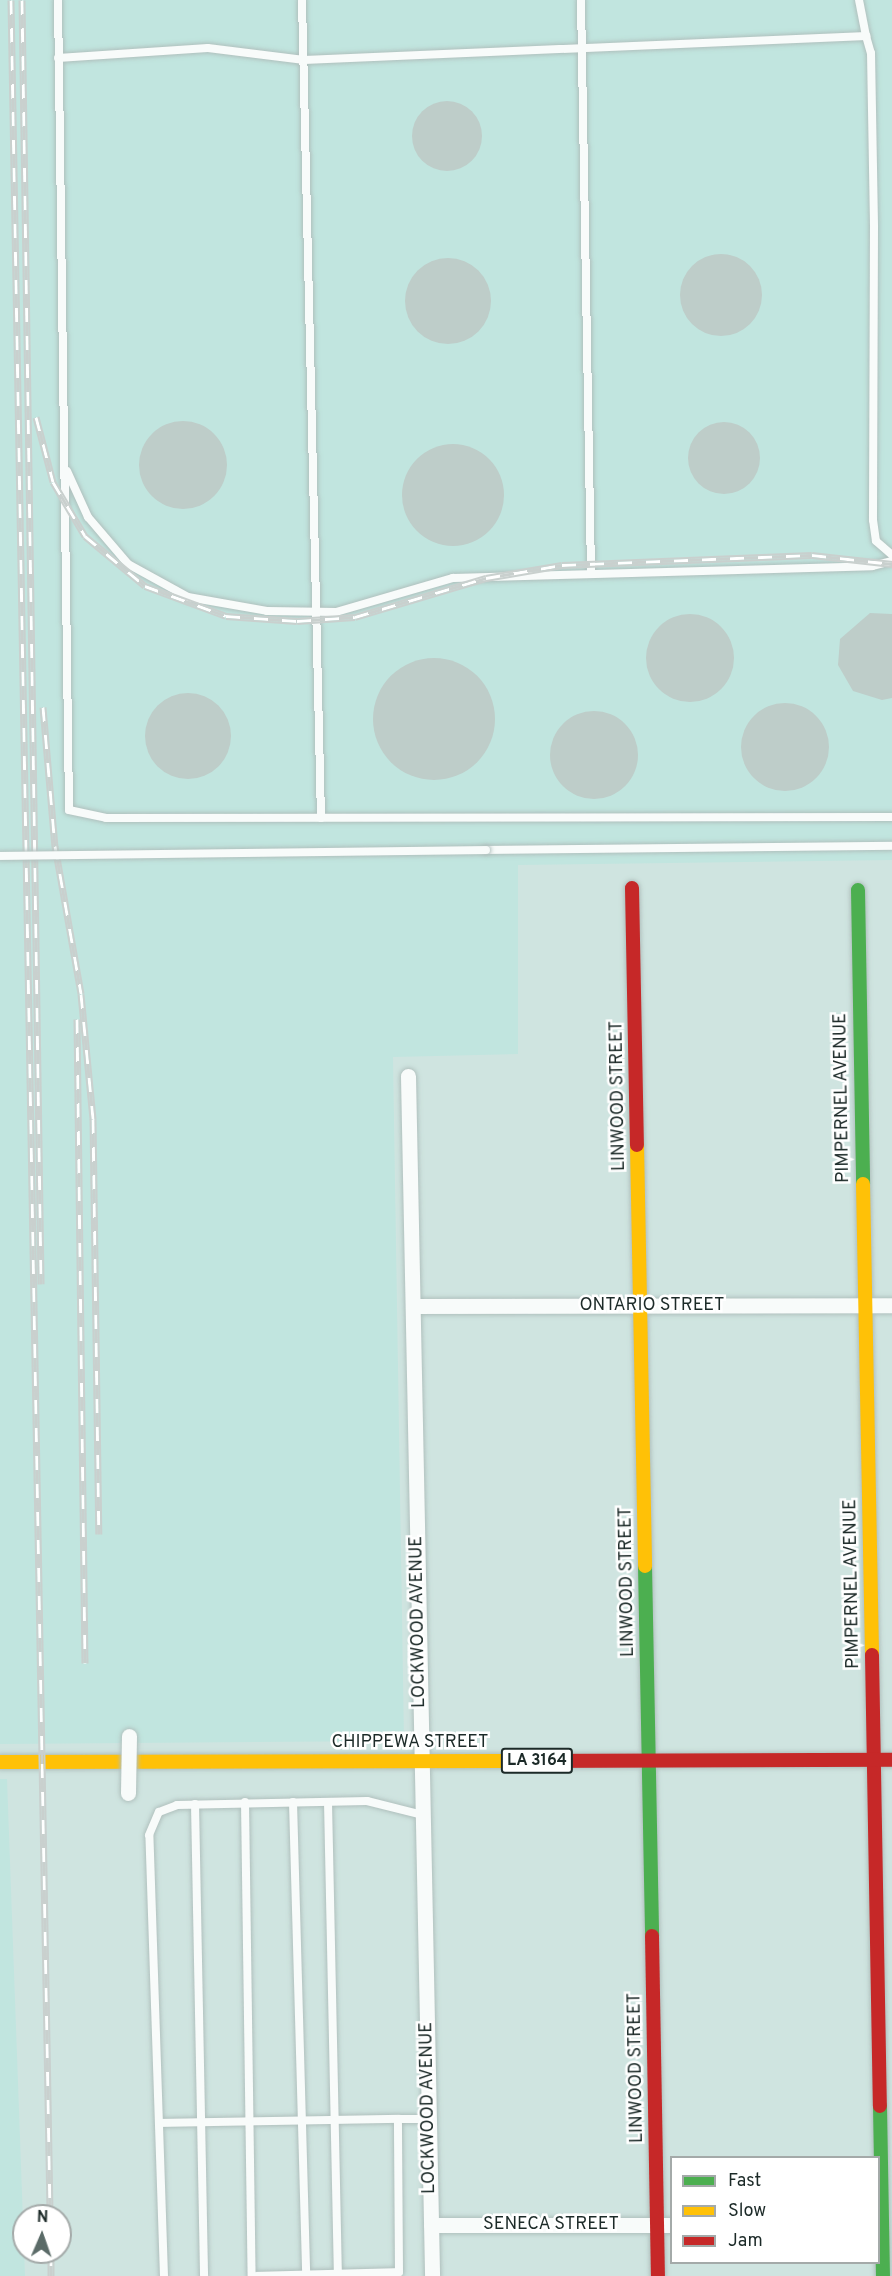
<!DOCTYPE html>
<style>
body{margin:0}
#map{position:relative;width:892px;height:2276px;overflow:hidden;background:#cfe4e0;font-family:Overpass,sans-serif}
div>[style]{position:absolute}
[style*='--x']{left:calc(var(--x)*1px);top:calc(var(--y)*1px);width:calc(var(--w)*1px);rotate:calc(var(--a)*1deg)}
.built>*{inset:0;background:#c1e5df}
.building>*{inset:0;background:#becdc9}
.round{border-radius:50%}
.roads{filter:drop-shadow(0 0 2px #b0c0bd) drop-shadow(0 0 2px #b0c0bd)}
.lane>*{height:8px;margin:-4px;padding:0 4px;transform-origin:4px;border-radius:4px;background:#f8fbfa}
.street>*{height:15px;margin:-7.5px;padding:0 7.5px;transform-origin:7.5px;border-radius:7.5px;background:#f8fbfa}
.fast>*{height:14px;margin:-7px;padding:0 7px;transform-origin:7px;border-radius:7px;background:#4caf50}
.slow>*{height:14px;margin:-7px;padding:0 7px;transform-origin:7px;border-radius:7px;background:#ffc107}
.jam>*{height:14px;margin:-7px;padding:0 7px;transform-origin:7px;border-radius:7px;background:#c62828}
.rail>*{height:7px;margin-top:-3.5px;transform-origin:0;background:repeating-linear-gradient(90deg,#fff 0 14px,#c9d0ce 0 28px);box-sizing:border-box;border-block:2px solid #c9d0ce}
.bridges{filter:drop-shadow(0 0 2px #b0c0bd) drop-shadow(0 0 2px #b0c0bd)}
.lane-bridge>*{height:8px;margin:-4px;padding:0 4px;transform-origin:4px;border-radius:4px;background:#f8fbfa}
.street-bridge>*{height:15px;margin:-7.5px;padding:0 7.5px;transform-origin:7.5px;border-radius:7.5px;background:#f8fbfa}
span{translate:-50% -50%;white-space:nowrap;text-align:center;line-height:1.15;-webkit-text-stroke:5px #fff;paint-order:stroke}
.shield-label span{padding:2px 4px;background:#fff;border:2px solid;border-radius:4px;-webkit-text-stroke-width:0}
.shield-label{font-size:16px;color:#1c2a28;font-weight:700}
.street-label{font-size:18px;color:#1c2a28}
.legend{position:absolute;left:670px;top:2156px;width:210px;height:108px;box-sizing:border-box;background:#fff;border:2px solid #a4aaa9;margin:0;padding:8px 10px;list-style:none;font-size:18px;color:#1c2a28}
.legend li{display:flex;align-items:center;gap:12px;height:30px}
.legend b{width:30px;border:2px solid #a4aaa9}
.north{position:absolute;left:12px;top:2204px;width:60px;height:60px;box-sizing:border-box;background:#fff;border:2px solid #a4aaa9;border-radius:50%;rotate:2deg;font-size:16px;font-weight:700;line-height:24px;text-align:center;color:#1c2a28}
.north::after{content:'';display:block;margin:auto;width:21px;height:27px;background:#5b6b68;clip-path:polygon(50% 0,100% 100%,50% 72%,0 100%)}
</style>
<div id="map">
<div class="built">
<div style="clip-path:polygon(0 0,892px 0,892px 860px,518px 865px,518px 1054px,393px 1057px,404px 1741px,0 1744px)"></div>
<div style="clip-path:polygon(0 1779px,7px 1779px,25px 2276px,0 2276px)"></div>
</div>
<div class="building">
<div class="round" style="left:412px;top:101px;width:70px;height:70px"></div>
<div class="round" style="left:680px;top:254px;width:82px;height:82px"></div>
<div class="round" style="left:405px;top:258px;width:86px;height:86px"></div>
<div class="round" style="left:139px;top:421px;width:88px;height:88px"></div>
<div class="round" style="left:688px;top:422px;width:72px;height:72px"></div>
<div class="round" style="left:402px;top:444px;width:102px;height:102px"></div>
<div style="clip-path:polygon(870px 613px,892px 614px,892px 698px,882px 700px,853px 691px,838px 665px,840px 639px)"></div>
<div class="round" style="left:646px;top:614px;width:88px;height:88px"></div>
<div class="round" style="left:373px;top:658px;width:122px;height:122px"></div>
<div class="round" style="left:145px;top:693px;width:86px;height:86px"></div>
<div class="round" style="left:741px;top:703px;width:88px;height:88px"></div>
<div class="round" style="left:550px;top:711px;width:88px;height:88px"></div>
</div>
<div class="roads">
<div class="lane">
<div style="--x:58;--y:0;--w:810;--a:89.22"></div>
<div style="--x:69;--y:810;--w:38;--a:12"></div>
<div style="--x:106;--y:818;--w:786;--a:-0.07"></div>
<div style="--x:302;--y:0;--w:818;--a:88.67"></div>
<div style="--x:581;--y:0;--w:571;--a:89"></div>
<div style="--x:859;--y:0;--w:37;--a:79"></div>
<div style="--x:58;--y:58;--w:150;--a:-3.8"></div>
<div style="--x:208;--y:48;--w:97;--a:7.1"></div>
<div style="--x:304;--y:60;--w:563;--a:-2.45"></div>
<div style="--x:866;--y:36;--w:18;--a:74"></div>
<div style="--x:871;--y:53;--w:174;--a:89"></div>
<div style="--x:874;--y:227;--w:293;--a:90.2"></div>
<div style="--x:873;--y:520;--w:21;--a:82"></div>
<div style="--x:876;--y:541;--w:21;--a:41"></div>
<div style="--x:67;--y:471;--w:51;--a:65.5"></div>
<div style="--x:88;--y:517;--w:62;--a:49.6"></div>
<div style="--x:128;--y:564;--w:68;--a:28.8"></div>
<div style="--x:188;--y:597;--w:80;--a:10"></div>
<div style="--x:267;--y:611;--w:69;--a:0.8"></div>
<div style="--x:336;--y:612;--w:122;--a:-16.2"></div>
<div style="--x:453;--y:578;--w:419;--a:-1.6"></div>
<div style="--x:872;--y:566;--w:21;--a:-14"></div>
<div style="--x:486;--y:850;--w:406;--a:-0.6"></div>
<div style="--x:245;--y:1802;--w:474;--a:89.2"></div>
<div style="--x:293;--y:1802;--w:473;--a:88.4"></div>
<div style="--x:328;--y:1802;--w:474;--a:88.8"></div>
<div style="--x:195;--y:1804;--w:472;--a:88.9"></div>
<div style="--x:160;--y:2123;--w:238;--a:-1"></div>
<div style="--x:164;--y:2276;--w:441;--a:-91.9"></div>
<div style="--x:149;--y:1835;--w:25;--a:-67"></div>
<div style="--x:159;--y:1812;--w:19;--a:-21"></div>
<div style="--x:177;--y:1805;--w:190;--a:-1.2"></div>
<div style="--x:367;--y:1801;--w:58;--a:14"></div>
<div style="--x:257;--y:2276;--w:142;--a:-1.6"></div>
<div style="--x:399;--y:2272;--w:153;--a:-90.4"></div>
<div style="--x:398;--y:2119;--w:31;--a:0"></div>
</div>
<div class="street">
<div style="--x:408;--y:1076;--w:1200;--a:88.85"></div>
<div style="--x:413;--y:1306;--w:479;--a:-0.1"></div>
<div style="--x:431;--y:2225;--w:241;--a:0"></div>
</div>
<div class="fast">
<div style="--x:858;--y:890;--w:294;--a:89"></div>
<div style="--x:645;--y:1566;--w:370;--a:88.9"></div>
<div style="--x:880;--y:2106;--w:170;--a:89"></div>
</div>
<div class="slow">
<div style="--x:637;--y:1145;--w:421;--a:88.9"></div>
<div style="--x:863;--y:1184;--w:471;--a:88.9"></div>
<div style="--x:0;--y:1762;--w:521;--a:-0.11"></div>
</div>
<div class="jam">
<div style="--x:632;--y:888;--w:257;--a:88.9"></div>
<div style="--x:872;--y:1655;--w:451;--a:89"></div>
<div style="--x:521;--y:1761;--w:371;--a:-0.2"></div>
<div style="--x:652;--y:1936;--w:340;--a:89"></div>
</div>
</div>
<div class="rail">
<div style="--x:11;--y:0;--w:2216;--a:88.99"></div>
<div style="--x:22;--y:0;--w:1284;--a:89.15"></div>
<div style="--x:36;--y:417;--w:67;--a:75.3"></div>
<div style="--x:53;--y:482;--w:63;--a:59.3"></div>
<div style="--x:85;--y:536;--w:78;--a:39.8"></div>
<div style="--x:145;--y:586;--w:86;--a:20.3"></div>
<div style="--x:226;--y:616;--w:71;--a:4"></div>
<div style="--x:297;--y:621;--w:58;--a:-3.9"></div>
<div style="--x:355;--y:617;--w:137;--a:-16.6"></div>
<div style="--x:486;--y:578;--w:77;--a:-9.7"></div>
<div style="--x:562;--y:565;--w:250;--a:-2.3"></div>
<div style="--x:812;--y:555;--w:81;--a:6.4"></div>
<div style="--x:43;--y:707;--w:140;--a:85.1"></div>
<div style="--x:55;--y:846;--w:150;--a:80"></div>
<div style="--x:81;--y:994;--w:126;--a:84.5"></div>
<div style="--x:93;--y:1119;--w:415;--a:89.2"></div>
<div style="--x:77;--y:1019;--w:644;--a:89.29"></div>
<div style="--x:51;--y:2252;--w:24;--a:90"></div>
</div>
<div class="bridges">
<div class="lane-bridge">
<div style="--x:0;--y:856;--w:486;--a:-0.7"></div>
</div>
<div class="street-bridge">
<div style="--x:128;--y:1793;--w:57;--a:-89"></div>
</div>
</div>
<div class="shield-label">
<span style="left:537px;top:1761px">LA 3164</span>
</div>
<div class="street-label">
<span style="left:619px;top:1096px;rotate:-91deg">LINWOOD STREET</span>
<span style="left:843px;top:1098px;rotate:-91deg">PIMPERNEL AVENUE</span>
<span style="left:652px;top:1306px">ONTARIO STREET</span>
<span style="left:628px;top:1582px;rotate:-91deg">LINWOOD STREET</span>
<span style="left:853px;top:1584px;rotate:-91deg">PIMPERNEL AVENUE</span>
<span style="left:419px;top:1622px;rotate:-91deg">LOCKWOOD AVENUE</span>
<span style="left:410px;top:1743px">CHIPPEWA STREET</span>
<span style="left:637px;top:2068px;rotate:-91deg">LINWOOD STREET</span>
<span style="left:429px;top:2108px;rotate:-91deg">LOCKWOOD AVENUE</span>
<span style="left:551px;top:2225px">SENECA STREET</span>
</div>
<ul class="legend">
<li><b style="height:8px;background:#4caf50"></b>Fast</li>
<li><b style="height:8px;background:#ffc107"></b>Slow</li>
<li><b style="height:8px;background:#c62828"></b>Jam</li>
</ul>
<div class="north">N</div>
</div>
